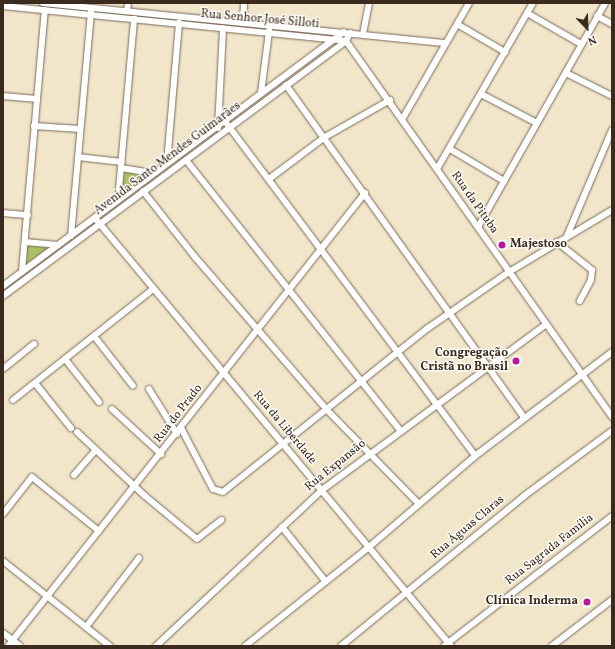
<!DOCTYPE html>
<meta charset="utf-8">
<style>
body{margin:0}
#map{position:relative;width:615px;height:649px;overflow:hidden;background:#f1e5ca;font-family:Vollkorn,serif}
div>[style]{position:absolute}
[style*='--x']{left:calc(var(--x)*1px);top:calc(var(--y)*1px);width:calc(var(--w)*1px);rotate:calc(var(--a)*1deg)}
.green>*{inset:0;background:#adc165}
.roads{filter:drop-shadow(0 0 1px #7b6b5a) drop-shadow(0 0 1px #7b6b5a)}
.minor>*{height:6px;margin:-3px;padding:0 3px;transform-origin:3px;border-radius:3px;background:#fff}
.dots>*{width:11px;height:11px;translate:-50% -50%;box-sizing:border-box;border:2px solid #fdfcf7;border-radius:50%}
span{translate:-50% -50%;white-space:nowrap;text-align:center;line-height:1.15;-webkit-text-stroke:3px #fdfcf7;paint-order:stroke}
.street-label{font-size:12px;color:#3b2a1e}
.poi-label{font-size:12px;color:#3b2a1e;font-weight:700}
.left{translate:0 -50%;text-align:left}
.right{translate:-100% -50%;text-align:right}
.frame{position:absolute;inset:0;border:4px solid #3b2a1e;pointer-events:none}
.north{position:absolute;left:567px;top:8px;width:40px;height:40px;-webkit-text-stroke:3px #fdfcf7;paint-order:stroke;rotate:157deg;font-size:11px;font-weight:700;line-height:16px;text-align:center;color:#3b2a1e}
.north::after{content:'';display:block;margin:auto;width:14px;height:18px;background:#3b2a1e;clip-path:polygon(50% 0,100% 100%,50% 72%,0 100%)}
</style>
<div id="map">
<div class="green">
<div style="clip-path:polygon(124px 172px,146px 175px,121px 194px)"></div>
<div style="clip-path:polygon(27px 244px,48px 248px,26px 264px)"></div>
</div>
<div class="roads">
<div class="minor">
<div style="--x:43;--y:3;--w:405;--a:5.7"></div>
<div style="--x:3;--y:6;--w:345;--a:5.8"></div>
<div style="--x:346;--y:41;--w:461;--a:54.7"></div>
<div style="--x:127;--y:11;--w:8;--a:-83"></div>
<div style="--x:527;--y:13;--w:62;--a:29.9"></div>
<div style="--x:597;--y:16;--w:17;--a:28"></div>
<div style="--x:243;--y:23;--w:20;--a:-87"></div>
<div style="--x:457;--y:24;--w:56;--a:30.3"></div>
<div style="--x:363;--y:34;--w:32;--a:-79"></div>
<div style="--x:566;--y:73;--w:51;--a:26.6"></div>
<div style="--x:286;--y:85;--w:409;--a:54.4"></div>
<div style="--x:261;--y:93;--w:63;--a:-82.6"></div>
<div style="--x:481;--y:94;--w:63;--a:27.4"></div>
<div style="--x:3;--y:96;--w:34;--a:5"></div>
<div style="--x:403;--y:118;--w:133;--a:-60.1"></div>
<div style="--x:227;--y:124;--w:414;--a:53.2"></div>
<div style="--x:34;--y:126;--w:46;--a:3.7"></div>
<div style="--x:218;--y:128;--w:100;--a:-87.1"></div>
<div style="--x:450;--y:149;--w:63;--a:30.7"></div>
<div style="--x:78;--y:157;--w:44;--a:6.5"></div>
<div style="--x:186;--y:160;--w:343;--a:51.6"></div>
<div style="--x:167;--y:163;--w:141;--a:-85.1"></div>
<div style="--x:121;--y:168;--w:33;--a:9"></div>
<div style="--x:437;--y:169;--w:192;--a:-60"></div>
<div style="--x:269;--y:179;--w:70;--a:-36.9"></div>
<div style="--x:325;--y:137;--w:75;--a:-29.6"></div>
<div style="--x:143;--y:191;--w:84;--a:51.8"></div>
<div style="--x:195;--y:257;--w:201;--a:49.2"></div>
<div style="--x:326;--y:409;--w:133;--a:45.6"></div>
<div style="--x:118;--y:200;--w:182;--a:-84.9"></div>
<div style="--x:3;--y:213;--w:25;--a:5"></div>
<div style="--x:95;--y:218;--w:557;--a:50.25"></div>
<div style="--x:478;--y:227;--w:257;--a:-60.4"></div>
<div style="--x:71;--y:236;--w:225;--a:-84.9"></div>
<div style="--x:567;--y:236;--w:115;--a:-67"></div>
<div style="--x:25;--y:242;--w:33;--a:5"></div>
<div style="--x:557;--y:242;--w:45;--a:38.7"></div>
<div style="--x:592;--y:270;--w:10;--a:96"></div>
<div style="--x:591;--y:280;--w:24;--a:118"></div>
<div style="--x:22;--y:271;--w:262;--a:-85"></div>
<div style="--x:3;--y:286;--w:425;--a:-36.7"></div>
<div style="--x:3;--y:296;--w:427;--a:-36.6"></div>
<div style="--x:346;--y:41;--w:9;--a:-63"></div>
<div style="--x:94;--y:336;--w:63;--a:52"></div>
<div style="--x:65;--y:359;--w:55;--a:51.7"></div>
<div style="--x:3;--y:369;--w:40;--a:-39"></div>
<div style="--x:35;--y:383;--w:58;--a:51.3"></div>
<div style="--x:149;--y:389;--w:53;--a:58.1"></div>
<div style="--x:13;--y:400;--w:179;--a:-38.4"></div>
<div style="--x:112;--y:409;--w:67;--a:42.6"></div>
<div style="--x:181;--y:428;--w:69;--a:62.3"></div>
<div style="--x:213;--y:489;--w:10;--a:17"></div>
<div style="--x:223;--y:492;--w:263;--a:-38.7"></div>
<div style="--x:428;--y:328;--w:98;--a:-34.7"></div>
<div style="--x:509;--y:272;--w:120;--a:-31"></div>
<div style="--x:77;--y:432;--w:93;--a:43.3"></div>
<div style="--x:145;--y:496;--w:67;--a:39.6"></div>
<div style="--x:197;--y:539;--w:31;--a:-38"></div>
<div style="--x:74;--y:475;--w:33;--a:-49"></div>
<div style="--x:3;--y:514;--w:47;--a:-51.9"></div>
<div style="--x:32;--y:477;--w:86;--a:38.9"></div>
<div style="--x:282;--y:527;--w:70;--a:51.3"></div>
<div style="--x:3;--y:561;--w:137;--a:38.5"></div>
<div style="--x:86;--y:627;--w:87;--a:-52.5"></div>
<div style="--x:3;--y:633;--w:21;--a:37"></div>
<div style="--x:8;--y:646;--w:577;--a:-51.76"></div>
<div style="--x:156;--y:646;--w:228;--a:-43.2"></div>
<div style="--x:322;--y:490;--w:279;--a:-36.5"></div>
<div style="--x:245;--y:646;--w:159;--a:-38.6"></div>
<div style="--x:369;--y:547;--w:140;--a:-40.6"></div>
<div style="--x:475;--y:456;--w:172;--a:-37.2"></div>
<div style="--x:341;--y:646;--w:237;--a:-39.3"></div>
<div style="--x:524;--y:496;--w:109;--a:-36.5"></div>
<div style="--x:444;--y:646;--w:212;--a:-37.7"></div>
<div style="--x:552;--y:646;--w:76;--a:-37.5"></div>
</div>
</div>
<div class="dots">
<div style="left:502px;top:245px;background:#b5179e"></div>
<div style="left:516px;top:361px;background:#b5179e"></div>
<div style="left:587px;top:602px;background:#b5179e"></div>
</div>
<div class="street-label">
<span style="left:260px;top:20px;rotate:5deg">Rua Senhor José Silloti</span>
<span style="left:168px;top:159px;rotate:-37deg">Avenida Santo Mendes Guimarães</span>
<span style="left:474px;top:203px;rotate:55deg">Rua da Pituba</span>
<span style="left:179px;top:414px;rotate:-52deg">Rua do Prado</span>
<span style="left:284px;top:428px;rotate:50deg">Rua da Liberdade</span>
<span style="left:336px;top:466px;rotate:-39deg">Rua Expansão</span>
<span style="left:468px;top:528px;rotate:-40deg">Rua Águas Claras</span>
<span style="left:550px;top:550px;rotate:-38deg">Rua Sagrada Família</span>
</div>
<div class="poi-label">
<span class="left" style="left:510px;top:245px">Majestoso</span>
<span class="right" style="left:508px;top:361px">Congregação<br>Cristã no Brasil</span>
<span class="right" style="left:578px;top:602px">Clínica Inderma</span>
</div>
<div class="frame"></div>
<div class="north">N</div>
</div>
